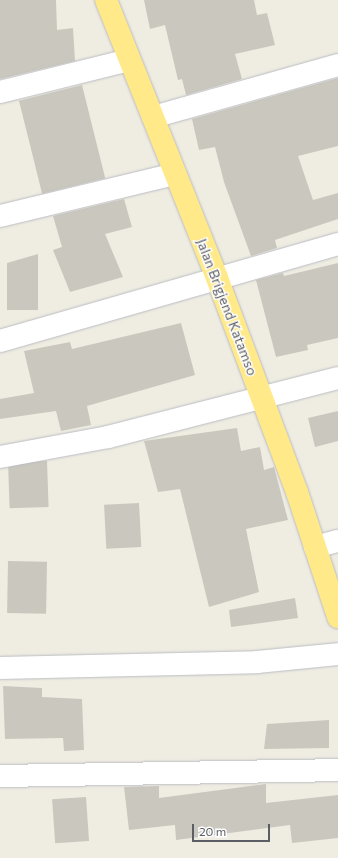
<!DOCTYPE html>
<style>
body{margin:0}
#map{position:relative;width:338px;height:858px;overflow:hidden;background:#efede2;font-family:Commissioner,sans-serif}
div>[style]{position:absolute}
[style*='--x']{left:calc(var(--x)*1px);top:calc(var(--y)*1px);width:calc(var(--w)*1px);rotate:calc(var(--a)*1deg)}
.building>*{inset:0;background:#cac7bf;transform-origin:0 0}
.roads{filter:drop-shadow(0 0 1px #babcc2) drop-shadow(0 0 1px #babcc2)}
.minor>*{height:22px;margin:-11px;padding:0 11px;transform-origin:11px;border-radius:11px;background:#fff}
.highway>*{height:22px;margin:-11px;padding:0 11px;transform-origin:11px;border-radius:11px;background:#ffe989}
span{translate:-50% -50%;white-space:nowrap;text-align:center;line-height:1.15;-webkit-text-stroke:3px #fff;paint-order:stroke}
.street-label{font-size:14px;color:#5b5e64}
.scale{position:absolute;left:192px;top:824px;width:78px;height:18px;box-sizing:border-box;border:2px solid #5b5e64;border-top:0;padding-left:5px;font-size:12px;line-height:14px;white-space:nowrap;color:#5b5e64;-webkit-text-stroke:3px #fff;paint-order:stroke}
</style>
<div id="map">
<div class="building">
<div style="clip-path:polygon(0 0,56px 0,57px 30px,73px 28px,75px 61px,0 79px)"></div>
<div style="clip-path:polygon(144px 0,254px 0,257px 15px,267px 13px,275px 45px,235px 54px,242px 79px,186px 95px,182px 79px,178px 80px,165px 25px,150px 29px)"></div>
<div style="clip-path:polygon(338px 78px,338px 146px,298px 156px,313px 200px,338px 193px,338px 219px,275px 240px,277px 248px,251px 256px,224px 182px,215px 147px,199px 150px,192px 119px)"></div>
<div style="left:82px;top:85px;width:96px;height:65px;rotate:76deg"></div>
<div style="clip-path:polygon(124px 199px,132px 227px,105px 234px,123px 277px,70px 292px,53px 250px,62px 247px,53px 216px)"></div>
<div style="clip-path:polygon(38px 254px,38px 310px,7px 310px,7px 263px)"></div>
<div style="clip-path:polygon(338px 263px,338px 338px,307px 345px,308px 350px,276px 357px,256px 280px,283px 273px,284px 276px)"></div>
<div style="clip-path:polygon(181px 323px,195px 375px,87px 406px,91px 425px,61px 431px,56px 411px,0 419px,0 399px,34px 393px,24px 351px,70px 342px,72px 349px)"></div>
<div style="clip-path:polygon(338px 411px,338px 441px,315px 447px,308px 418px)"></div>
<div style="clip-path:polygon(237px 428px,241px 451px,260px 447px,264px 470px,274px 467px,288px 520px,246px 529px,259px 592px,209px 607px,180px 489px,158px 492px,144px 441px)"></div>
<div style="left:47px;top:461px;width:46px;height:39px;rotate:88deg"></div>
<div style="left:139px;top:503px;width:44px;height:35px;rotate:87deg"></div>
<div style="left:8px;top:561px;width:39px;height:52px;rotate:1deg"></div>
<div style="clip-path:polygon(295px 598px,298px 618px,231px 627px,229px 610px)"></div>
<div style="clip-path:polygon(3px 686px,42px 688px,42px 697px,82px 699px,84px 750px,64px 751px,63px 738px,5px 739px)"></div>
<div style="clip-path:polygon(329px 720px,329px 748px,264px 749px,267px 724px)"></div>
<div style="clip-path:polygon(266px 784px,266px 803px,338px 795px,338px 838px,292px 843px,290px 825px,176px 840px,175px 825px,129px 830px,124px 787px,159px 786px,159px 798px)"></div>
<div style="left:86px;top:797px;width:44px;height:34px;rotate:86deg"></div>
</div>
<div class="roads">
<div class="minor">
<div style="--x:0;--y:92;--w:133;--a:-13.9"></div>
<div style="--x:153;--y:117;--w:192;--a:-15.7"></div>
<div style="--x:0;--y:216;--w:180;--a:-13.5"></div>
<div style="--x:0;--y:341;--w:352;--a:-16"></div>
<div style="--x:0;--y:457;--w:110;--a:-10.5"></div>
<div style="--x:108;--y:437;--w:237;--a:-14.4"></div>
<div style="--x:315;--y:547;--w:24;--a:-15"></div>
<div style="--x:0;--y:668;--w:257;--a:-1.3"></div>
<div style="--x:257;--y:662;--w:81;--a:-5.6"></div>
<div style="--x:0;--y:776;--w:338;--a:-1"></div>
</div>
<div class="highway">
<div style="--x:106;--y:0;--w:299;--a:68.2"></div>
<div style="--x:217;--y:278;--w:228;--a:69.5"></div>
<div style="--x:297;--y:492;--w:132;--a:71.8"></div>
</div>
</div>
<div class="street-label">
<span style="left:227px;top:307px;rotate:69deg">Jalan Brigjend Katamso</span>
</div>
<div class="scale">20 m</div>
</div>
